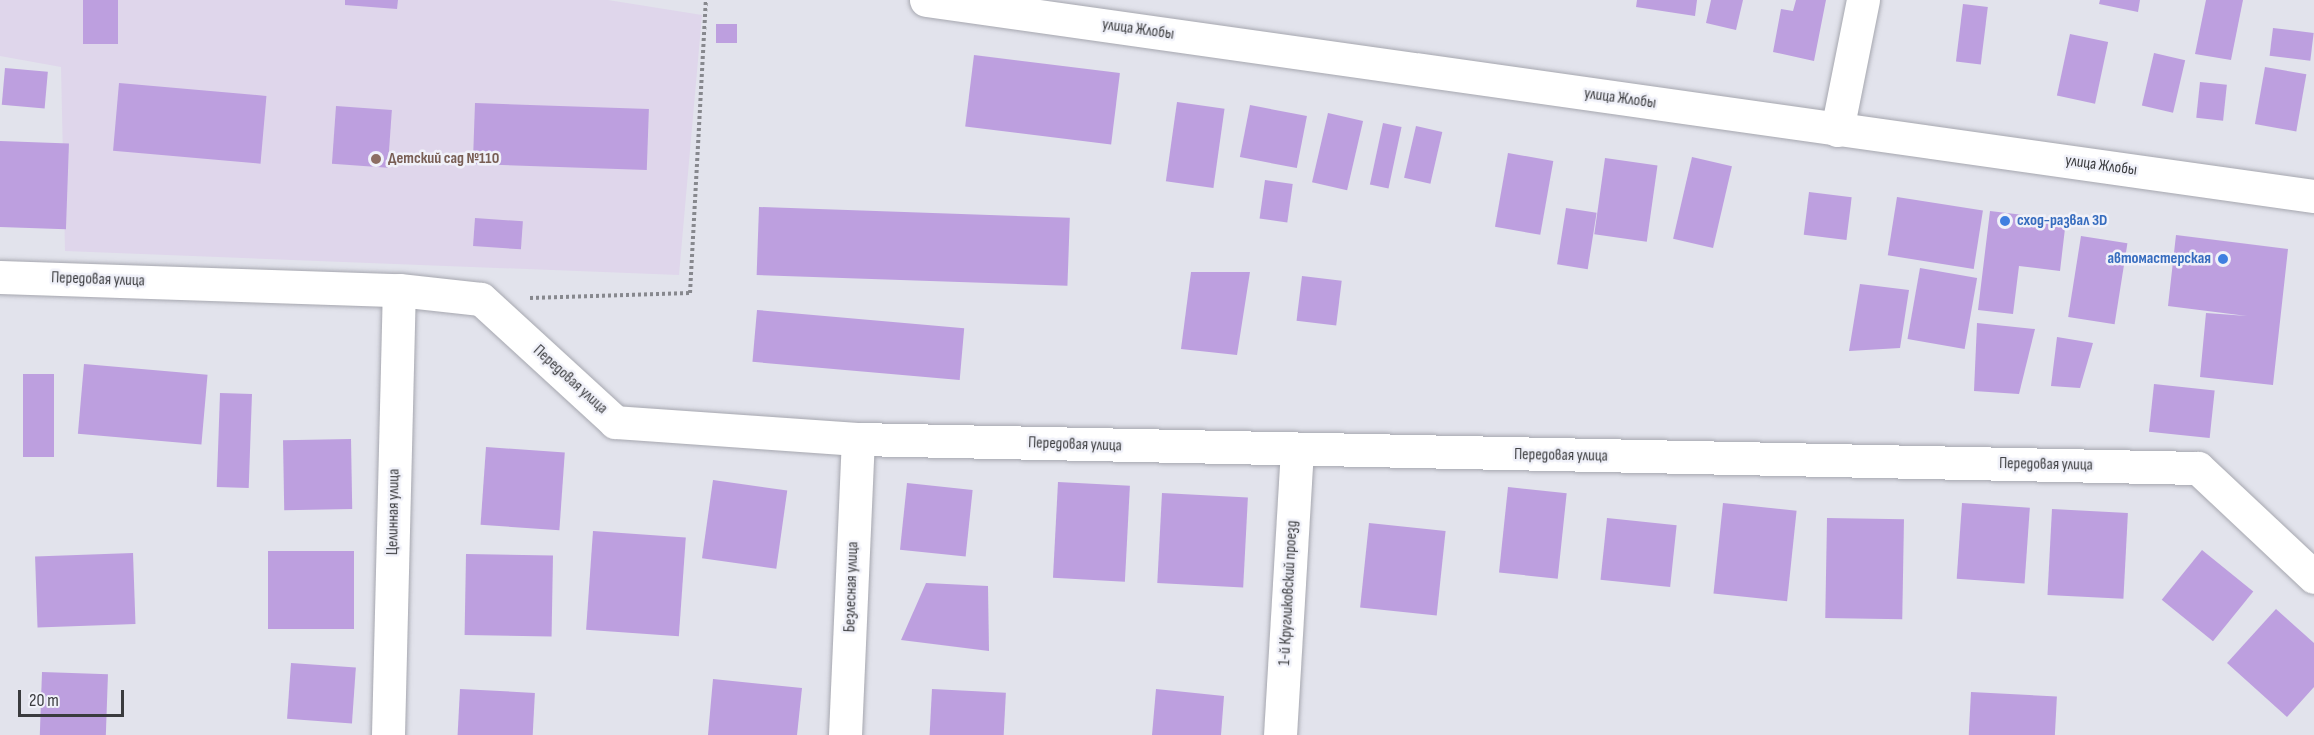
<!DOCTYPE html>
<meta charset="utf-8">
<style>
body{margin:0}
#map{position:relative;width:2314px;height:735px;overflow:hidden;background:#e2e3ec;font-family:"Sofia Sans Condensed",sans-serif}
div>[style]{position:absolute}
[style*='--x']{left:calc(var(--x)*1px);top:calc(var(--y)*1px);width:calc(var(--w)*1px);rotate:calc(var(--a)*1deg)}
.education>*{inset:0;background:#dfd6eb}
.building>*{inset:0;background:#bd9fdf;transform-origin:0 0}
.path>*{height:4px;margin-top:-2px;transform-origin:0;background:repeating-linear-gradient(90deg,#87888e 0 3px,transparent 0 6px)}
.roads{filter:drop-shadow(0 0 2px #a6a7af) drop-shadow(0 0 2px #a6a7af)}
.minor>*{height:33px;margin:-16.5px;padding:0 16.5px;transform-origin:16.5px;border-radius:16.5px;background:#fff}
.dots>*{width:16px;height:16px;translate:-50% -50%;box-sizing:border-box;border:3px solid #f0f1f9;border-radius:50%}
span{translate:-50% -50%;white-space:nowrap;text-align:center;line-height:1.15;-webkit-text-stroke:5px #f0f1f9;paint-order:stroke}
.street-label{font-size:16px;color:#3a3b3e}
.education-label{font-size:16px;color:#785e54;font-weight:700}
.left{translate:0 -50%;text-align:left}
.shop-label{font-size:16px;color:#366cbe;font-weight:700}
.right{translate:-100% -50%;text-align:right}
.scale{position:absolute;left:18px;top:690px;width:106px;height:27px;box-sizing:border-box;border:3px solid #3a3b3e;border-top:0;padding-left:8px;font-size:18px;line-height:21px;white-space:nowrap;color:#3a3b3e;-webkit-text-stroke:4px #f0f1f9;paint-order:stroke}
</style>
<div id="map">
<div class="education">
<div style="clip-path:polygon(0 0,608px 0,702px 15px,679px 275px,65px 251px,61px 67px,0 56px)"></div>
</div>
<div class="building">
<div style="left:83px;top:0;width:35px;height:44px"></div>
<div style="clip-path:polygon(345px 0,398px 0,397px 9px,345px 5px)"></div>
<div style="clip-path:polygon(1637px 0,1697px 0,1695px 16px,1636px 7px)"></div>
<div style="clip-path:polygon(1711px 0,1743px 0,1736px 30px,1706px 23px)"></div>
<div style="clip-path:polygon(1796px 0,1826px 0,1814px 61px,1773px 52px,1781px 9px,1793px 11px)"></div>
<div style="clip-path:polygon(2100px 0,2140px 0,2138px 12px,2099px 4px)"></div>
<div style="clip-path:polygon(2206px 0,2243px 0,2231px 60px,2195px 54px)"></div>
<div style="left:1963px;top:4px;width:25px;height:58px;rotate:7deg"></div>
<div style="left:716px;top:24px;width:21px;height:19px"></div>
<div style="left:2273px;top:28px;width:41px;height:28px;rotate:7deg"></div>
<div style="left:2070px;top:34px;width:39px;height:63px;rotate:12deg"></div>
<div style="left:2154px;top:53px;width:32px;height:54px;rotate:13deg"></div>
<div style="left:974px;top:55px;width:147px;height:72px;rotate:7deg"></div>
<div style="left:2265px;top:67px;width:42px;height:58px;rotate:10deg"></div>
<div style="left:5px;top:68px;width:43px;height:37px;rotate:5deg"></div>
<div style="left:2200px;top:82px;width:27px;height:36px;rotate:6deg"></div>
<div style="left:119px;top:83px;width:148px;height:68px;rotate:5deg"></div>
<div style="left:1177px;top:102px;width:48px;height:80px;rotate:8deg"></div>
<div style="left:475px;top:103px;width:174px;height:61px;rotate:2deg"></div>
<div style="left:1250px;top:105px;width:58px;height:53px;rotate:11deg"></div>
<div style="left:336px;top:106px;width:56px;height:58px;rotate:4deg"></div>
<div style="left:1328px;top:113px;width:36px;height:71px;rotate:13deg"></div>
<div style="left:1383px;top:123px;width:19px;height:63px;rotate:12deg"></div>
<div style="left:1416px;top:126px;width:27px;height:53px;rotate:13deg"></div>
<div style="left:0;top:141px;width:69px;height:86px;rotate:2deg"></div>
<div style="left:1508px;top:153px;width:46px;height:75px;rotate:10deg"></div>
<div style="left:1692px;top:157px;width:41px;height:84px;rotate:13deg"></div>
<div style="left:1605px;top:158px;width:53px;height:77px;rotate:8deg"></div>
<div style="left:1265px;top:180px;width:28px;height:39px;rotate:8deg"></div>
<div style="left:1809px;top:192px;width:43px;height:43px;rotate:7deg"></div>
<div style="left:1897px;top:197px;width:87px;height:59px;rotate:9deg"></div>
<div style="left:759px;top:207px;width:311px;height:68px;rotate:2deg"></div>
<div style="left:1566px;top:208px;width:31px;height:57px;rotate:9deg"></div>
<div style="clip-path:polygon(1990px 211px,2066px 220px,2060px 271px,2019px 266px,2013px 314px,1978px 310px)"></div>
<div style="left:475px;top:218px;width:48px;height:28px;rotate:4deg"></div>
<div style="clip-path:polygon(2176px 235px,2288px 249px,2273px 385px,2200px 377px,2206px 313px,2247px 316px,2168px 306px)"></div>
<div style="left:2081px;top:236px;width:47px;height:82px;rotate:9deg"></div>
<div style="left:1920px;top:268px;width:58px;height:72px;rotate:10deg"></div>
<div style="clip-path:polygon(1191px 272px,1250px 272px,1237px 355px,1181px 349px)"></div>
<div style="left:1302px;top:276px;width:40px;height:45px;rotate:7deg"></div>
<div style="clip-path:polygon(1860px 284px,1909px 290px,1900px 348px,1849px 351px)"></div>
<div style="left:757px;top:310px;width:208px;height:52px;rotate:5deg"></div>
<div style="clip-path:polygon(1977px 323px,2035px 329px,2019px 394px,1974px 391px)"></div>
<div style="clip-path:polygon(2057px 337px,2093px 343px,2080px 388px,2051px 386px)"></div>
<div style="left:84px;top:364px;width:124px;height:70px;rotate:5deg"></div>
<div style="left:23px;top:374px;width:31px;height:83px"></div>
<div style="left:2154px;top:384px;width:61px;height:48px;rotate:6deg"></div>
<div style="left:220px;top:393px;width:32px;height:94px;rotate:2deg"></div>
<div style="left:351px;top:439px;width:70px;height:68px;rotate:89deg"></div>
<div style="left:486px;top:447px;width:79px;height:78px;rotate:4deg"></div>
<div style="left:713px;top:480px;width:75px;height:79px;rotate:8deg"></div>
<div style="left:1058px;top:482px;width:72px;height:96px;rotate:3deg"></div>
<div style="left:907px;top:483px;width:66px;height:67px;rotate:6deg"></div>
<div style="left:1508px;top:487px;width:59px;height:86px;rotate:6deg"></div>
<div style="left:1162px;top:493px;width:86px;height:90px;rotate:3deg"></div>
<div style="left:1723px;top:503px;width:74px;height:91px;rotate:6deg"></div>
<div style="left:1962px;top:503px;width:68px;height:76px;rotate:4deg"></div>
<div style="left:2052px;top:509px;width:76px;height:86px;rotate:3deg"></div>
<div style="left:1607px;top:518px;width:70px;height:62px;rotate:6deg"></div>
<div style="left:1827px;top:518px;width:77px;height:100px;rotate:1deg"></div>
<div style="left:1369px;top:523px;width:77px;height:85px;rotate:6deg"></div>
<div style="left:593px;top:531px;width:93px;height:99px;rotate:4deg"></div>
<div style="left:2202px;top:550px;width:66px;height:64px;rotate:39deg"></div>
<div style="left:268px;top:551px;width:86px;height:78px"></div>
<div style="left:133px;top:553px;width:71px;height:98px;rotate:88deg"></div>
<div style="left:466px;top:554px;width:87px;height:81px;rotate:1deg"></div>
<div style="clip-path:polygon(926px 583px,988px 586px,989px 651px,901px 640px)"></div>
<div style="clip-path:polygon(2276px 609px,2314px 643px,2314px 687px,2287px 717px,2227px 663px)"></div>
<div style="left:291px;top:663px;width:65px;height:56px;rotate:4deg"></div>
<div style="left:42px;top:672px;width:66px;height:63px;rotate:2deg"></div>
<div style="clip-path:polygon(713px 679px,802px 688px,797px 735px,708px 735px)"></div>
<div style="left:460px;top:689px;width:75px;height:46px;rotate:3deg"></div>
<div style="left:932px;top:689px;width:74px;height:46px;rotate:3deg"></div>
<div style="clip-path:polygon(1156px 689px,1224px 696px,1221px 735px,1152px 735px)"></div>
<div style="left:1971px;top:692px;width:86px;height:43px;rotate:3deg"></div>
</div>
<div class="path">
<div style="--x:530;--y:298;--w:160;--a:-1.8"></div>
<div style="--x:690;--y:293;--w:293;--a:-86.9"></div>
</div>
<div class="roads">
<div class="minor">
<div style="--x:926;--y:0;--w:1402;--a:8.04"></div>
<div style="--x:1837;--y:130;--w:133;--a:-78.7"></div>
<div style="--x:0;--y:277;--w:399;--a:1.9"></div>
<div style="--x:399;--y:290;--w:82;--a:6.3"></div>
<div style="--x:481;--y:299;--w:182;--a:42.5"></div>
<div style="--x:615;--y:422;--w:244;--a:4"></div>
<div style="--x:858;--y:439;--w:1340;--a:1.24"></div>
<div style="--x:2198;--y:468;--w:159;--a:43.2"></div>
<div style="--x:388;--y:735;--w:445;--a:-88.6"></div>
<div style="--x:845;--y:735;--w:296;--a:-87.5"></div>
<div style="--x:1280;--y:735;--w:285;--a:-86.6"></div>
</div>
</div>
<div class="dots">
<div style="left:376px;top:159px;background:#8d6e63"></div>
<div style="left:2005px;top:221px;background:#3f7fe0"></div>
<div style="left:2223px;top:259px;background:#3f7fe0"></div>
</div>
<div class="street-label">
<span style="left:1138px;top:30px;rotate:8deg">улица Жлобы</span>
<span style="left:1620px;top:99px;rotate:8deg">улица Жлобы</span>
<span style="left:2101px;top:166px;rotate:8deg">улица Жлобы</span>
<span style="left:98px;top:280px;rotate:2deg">Передовая улица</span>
<span style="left:570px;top:380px;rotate:42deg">Передовая улица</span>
<span style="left:1075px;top:445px;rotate:2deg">Передовая улица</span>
<span style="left:1561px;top:456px;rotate:1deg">Передовая улица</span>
<span style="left:2046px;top:465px;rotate:1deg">Передовая улица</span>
<span style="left:394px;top:512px;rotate:-89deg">Целинная улица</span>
<span style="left:852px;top:587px;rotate:-88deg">Безлесная улица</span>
<span style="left:1289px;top:593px;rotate:-87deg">1-й Кругликовский проезд</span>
</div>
<div class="education-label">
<span class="left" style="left:388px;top:159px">Детский сад №110</span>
</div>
<div class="shop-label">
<span class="left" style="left:2017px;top:221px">сход-развал 3D</span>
<span class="right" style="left:2211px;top:259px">автомастерская</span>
</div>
<div class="scale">20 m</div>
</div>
